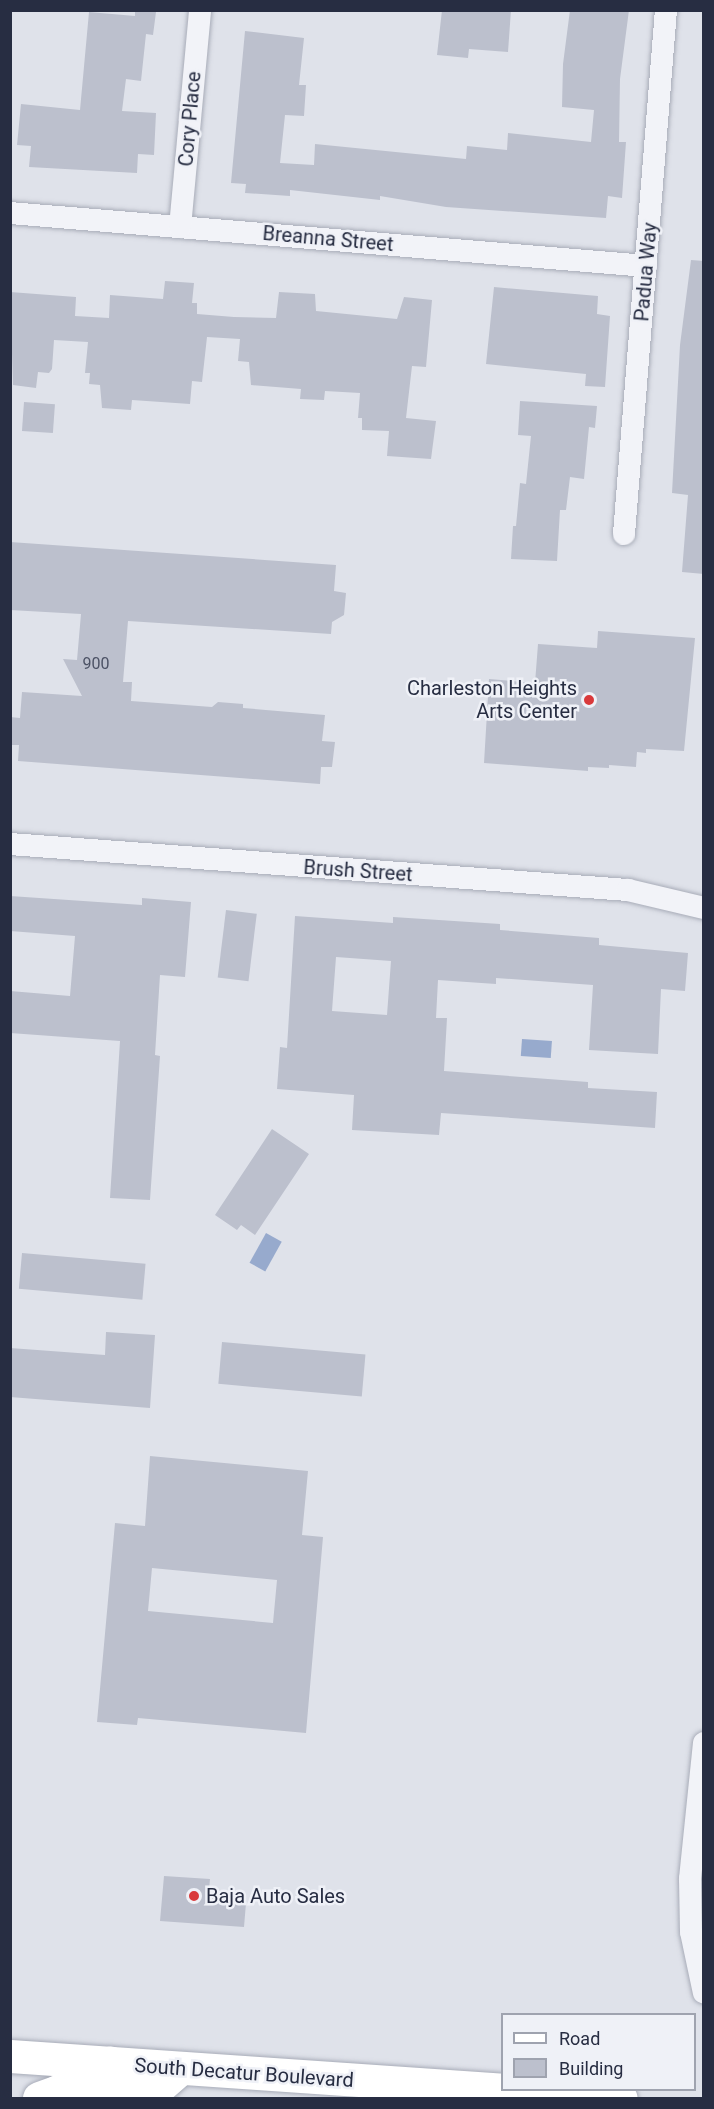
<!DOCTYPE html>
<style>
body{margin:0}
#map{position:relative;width:714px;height:2109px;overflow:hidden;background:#dfe2ea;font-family:Roboto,sans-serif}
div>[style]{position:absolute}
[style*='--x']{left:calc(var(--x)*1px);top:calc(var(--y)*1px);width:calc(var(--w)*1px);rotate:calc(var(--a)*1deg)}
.water>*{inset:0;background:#97aacd;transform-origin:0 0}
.building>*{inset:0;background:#bcc0cd;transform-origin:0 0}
.roads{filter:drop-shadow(0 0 2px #a8acb8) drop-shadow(0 0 2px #a8acb8)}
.street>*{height:22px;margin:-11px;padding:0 11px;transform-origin:11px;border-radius:11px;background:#f2f3f8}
.primary>*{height:33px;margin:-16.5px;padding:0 16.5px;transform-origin:16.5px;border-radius:16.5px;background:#fff}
.dots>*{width:16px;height:16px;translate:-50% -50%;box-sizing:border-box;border:3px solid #eff1f7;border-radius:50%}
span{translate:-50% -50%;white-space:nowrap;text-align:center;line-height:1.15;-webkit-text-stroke:5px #eff1f7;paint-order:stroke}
.number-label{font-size:16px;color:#4c5265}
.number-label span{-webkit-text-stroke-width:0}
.street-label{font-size:20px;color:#272d42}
.poi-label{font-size:20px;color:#272d42}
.right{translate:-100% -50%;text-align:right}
.left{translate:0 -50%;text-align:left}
.frame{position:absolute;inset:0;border:12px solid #272d42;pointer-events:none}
.legend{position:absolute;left:501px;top:2013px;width:195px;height:78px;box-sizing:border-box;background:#eff1f7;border:2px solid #9fa3af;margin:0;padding:8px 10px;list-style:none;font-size:18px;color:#272d42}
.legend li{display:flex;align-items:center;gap:12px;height:30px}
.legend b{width:30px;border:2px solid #9fa3af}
</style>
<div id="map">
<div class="water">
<div style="left:522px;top:1039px;width:30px;height:17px;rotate:4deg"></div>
<div style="left:266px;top:1233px;width:18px;height:34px;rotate:29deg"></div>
</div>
<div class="building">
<div style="clip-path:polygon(135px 10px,156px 12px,153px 35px,146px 34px,141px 81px,126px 79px,122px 111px,156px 113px,154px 155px,138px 154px,137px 173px,29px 167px,31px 146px,17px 145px,21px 104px,80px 110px,89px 12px,135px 16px)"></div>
<div style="clip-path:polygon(442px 10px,511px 10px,508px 52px,469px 49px,468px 58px,437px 55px)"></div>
<div style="clip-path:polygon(570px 10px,629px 10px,620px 79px,619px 142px,626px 142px,622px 198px,608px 196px,606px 218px,446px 207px,380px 196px,380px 200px,290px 190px,290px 196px,245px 193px,246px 184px,231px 183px,245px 31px,304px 38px,299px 85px,306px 85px,304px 116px,285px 115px,280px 163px,314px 165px,315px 144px,466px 159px,467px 146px,507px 150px,508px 133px,591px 142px,594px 110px,562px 107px,563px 64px)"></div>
<div style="clip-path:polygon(691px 260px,704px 261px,704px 574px,682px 572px,688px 495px,672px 493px,680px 345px)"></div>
<div style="clip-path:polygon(165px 281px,194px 283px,192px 303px,197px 303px,197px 314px,234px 317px,276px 318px,279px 292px,315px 294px,316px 311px,397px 319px,404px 297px,432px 300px,426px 367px,412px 366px,406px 418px,436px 421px,431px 459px,387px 456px,389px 431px,362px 430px,362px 418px,358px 418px,360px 393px,325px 391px,324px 400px,300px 399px,301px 389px,251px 385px,249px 362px,238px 361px,240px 339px,207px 337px,202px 382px,192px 381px,190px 404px,132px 400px,131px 410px,102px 408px,100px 385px,89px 384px,90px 373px,85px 373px,88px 342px,54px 340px,52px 369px,49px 373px,38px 372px,36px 388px,13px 385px,10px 292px,76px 297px,75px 316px,109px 318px,110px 295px,163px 299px)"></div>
<div style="clip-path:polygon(494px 287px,598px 296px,597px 314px,610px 316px,605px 387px,585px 386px,586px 374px,486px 364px)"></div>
<div style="clip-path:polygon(520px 401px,597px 406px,595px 428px,589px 427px,584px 479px,570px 477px,566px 510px,560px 510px,557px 561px,511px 559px,513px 526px,516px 526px,520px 483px,526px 484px,531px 436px,518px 435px)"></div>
<div style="left:24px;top:402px;width:31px;height:29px;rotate:4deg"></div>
<div style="clip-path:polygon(10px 542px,336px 565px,334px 591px,346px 593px,344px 615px,332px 622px,331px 634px,128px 621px,123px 682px,132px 682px,131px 701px,212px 707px,218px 702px,243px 704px,243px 708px,325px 715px,322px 741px,335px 742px,332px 767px,321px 767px,320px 784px,18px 761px,19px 745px,10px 745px,10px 717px,20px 718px,22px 692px,82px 696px,63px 659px,77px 660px,81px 614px,10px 610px)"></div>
<div style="clip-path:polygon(598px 631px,695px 638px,684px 751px,646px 749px,646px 753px,637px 752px,636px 767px,609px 765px,609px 768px,588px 767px,588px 771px,484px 763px,489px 679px,535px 683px,538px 644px,597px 648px)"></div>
<div style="clip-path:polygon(10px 896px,142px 905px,142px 898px,191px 902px,185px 977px,160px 975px,155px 1055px,160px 1056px,150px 1200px,110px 1198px,120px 1041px,10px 1033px,10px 991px,70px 996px,75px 936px,10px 931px)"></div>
<div style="left:226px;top:910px;width:31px;height:68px;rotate:7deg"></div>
<div style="clip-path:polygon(evenodd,295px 916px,393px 923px,393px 917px,500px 924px,500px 930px,599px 938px,599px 945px,688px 953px,685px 991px,661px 989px,658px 1054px,589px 1050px,593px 985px,496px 978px,496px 984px,438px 980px,436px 1018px,447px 1018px,444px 1071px,588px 1082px,588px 1088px,657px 1092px,655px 1128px,441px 1113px,439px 1135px,352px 1130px,354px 1095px,277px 1089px,280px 1047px,287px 1048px,295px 916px,336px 957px,391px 961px,387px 1015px,332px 1011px,336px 957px)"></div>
<div style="clip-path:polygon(272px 1129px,309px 1154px,255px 1235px,241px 1225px,237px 1230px,215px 1215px)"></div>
<div style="left:22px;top:1253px;width:124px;height:36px;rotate:5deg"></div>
<div style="clip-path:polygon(106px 1332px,155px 1335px,150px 1408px,10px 1397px,10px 1348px,105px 1355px)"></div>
<div style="left:222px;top:1342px;width:144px;height:42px;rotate:5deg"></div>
<div style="clip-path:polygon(evenodd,150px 1456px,308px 1471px,302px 1535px,323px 1537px,306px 1733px,138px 1718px,137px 1725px,97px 1722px,115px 1523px,145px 1526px,150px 1456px,152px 1568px,277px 1580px,273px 1623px,148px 1611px,152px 1568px)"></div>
<div style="clip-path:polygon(164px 1876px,210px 1879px,209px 1890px,226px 1891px,226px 1902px,246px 1903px,244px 1927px,160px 1921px)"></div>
</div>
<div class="roads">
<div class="street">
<div style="--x:10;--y:213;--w:638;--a:4.76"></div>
<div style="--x:180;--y:227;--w:218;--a:-84.7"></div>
<div style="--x:624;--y:534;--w:526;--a:-85.42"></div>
<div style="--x:10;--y:844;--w:620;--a:4.26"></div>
<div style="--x:628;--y:890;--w:78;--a:13.3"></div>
<div style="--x:704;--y:1743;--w:137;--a:95.9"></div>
<div style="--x:690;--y:1879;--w:53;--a:88.9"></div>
<div style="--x:691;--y:1932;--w:62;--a:78"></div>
</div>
<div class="primary">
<div style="--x:10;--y:2056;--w:612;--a:3.93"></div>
<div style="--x:39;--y:2098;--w:20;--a:-20"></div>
<div style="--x:58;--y:2091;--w:35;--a:-8"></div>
<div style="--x:93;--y:2086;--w:29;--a:-54"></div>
<div style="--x:117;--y:2098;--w:5;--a:-90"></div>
<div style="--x:117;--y:2093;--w:6;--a:-18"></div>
<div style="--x:123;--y:2091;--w:29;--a:4"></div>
<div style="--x:152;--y:2093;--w:38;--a:-41"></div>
</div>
</div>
<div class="dots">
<div style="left:589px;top:700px;background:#d9393b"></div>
<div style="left:194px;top:1896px;background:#d9393b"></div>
</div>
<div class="number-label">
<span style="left:96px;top:664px">900</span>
</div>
<div class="street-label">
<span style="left:190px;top:119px;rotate:-85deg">Cory Place</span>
<span style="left:328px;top:239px;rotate:5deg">Breanna Street</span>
<span style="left:646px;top:272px;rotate:-85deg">Padua Way</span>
<span style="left:358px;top:871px;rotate:4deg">Brush Street</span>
<span style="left:244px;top:2073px;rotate:4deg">South Decatur Boulevard</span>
</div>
<div class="poi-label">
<span class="right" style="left:577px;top:700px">Charleston Heights<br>Arts Center</span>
<span class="left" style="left:206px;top:1896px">Baja Auto Sales</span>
</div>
<div class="frame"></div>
<ul class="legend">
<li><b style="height:8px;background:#fff"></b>Road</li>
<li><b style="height:16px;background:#bcc0cd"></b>Building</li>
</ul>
</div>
